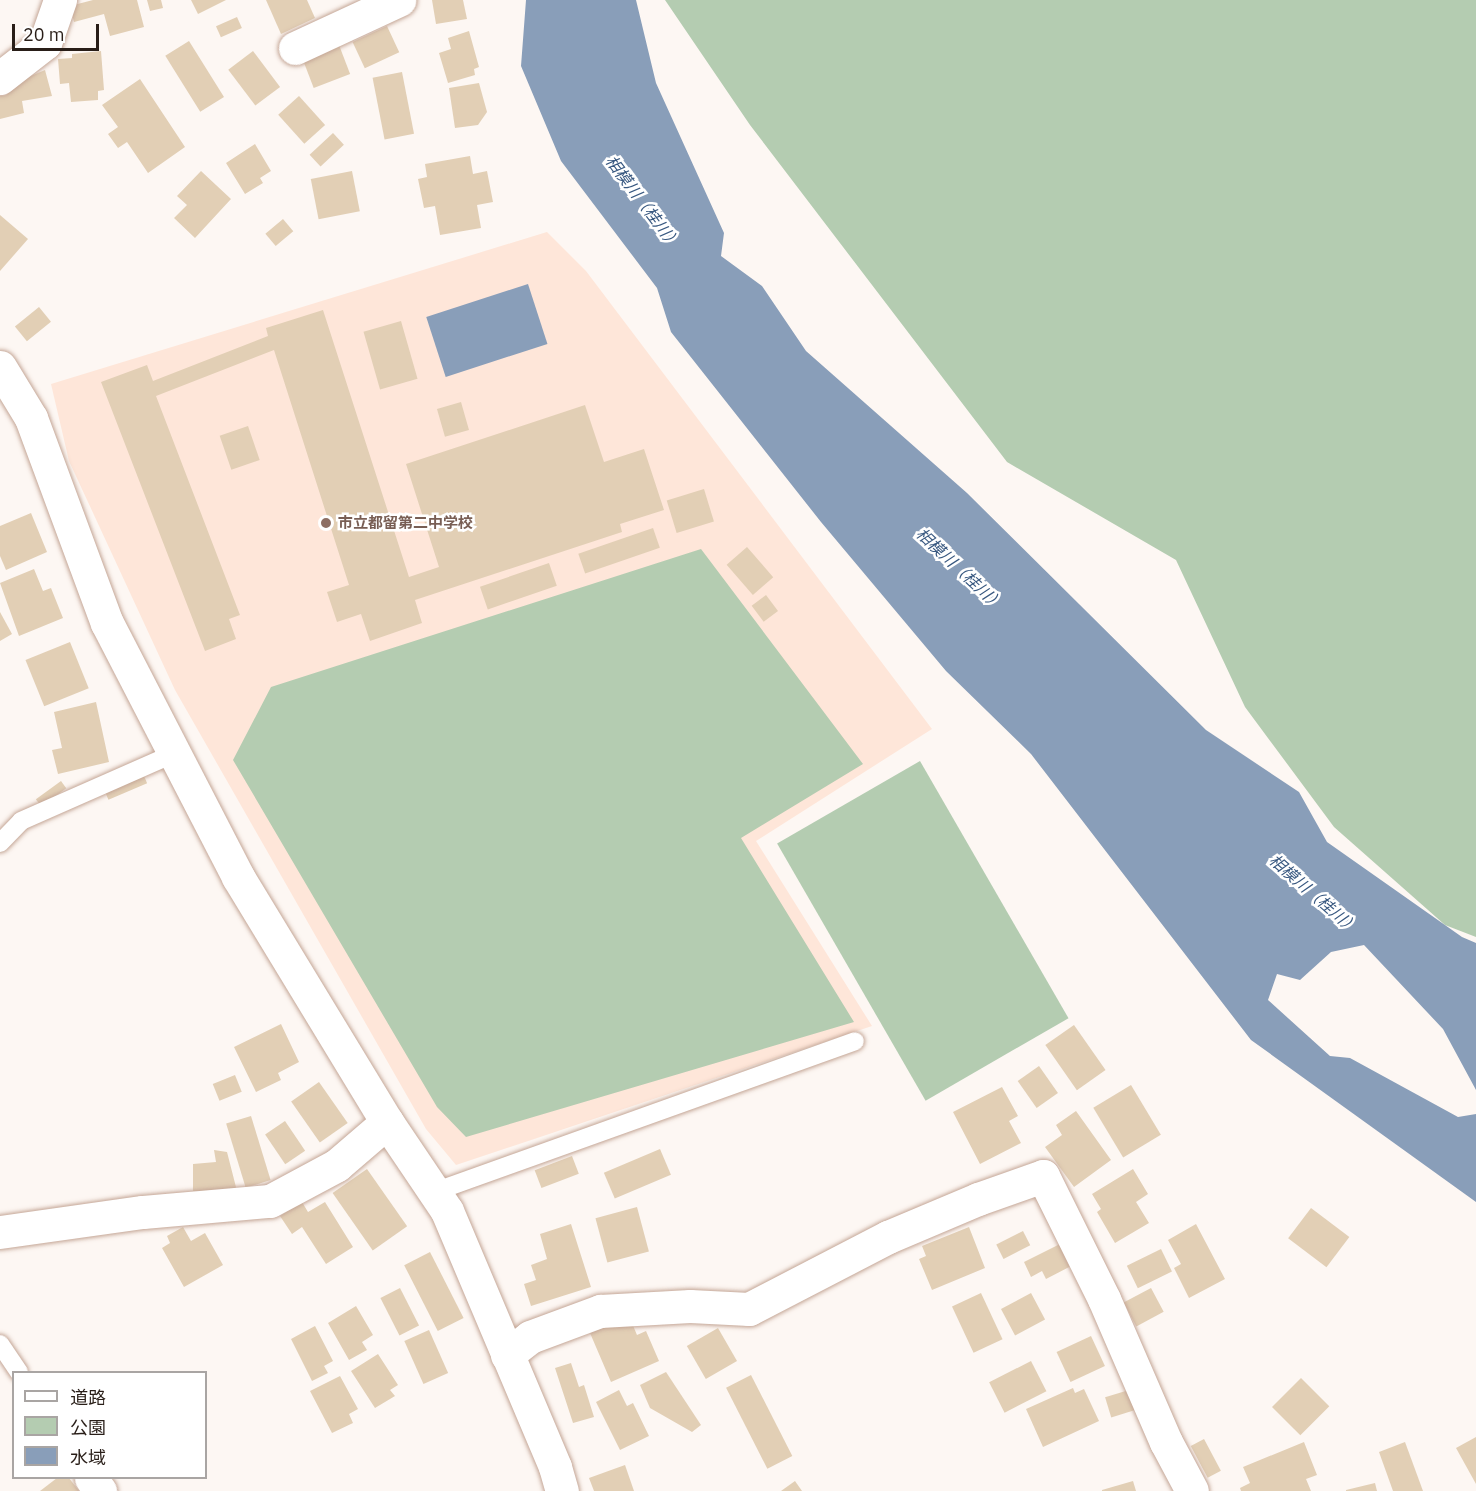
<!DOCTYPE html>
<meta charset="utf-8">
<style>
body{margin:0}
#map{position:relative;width:1476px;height:1491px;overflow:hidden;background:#fdf7f3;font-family:"IBM Plex Sans","Noto Sans JP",sans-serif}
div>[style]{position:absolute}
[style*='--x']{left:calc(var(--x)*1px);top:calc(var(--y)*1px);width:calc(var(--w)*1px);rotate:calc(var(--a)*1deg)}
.built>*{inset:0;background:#fee6d9}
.green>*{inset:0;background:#b4ccb1;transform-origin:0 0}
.water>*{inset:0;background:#899eb9;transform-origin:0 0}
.building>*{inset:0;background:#e2cfb5;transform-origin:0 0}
.roads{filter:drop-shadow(0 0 2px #c4a696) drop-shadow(0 0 2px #c4a696)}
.service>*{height:18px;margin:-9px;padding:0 9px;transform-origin:9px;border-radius:9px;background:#fff}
.minor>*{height:33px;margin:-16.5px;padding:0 16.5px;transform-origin:16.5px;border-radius:16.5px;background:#fff}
.tertiary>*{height:33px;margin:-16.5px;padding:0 16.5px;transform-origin:16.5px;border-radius:16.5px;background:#fff}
.dots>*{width:16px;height:16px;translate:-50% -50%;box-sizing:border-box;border:3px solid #fff;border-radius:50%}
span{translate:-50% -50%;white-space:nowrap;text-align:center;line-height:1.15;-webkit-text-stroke:5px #fff;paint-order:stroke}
.education-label{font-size:15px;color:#785e54;font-weight:700}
.left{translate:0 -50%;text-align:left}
.water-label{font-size:16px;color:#385880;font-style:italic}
.legend{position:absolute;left:12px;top:1371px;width:195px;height:108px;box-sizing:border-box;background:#fff;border:2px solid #a9a5a3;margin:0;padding:8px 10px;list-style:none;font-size:18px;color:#291e18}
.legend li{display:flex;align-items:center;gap:12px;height:30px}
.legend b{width:30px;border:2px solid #a9a5a3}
.scale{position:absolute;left:12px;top:24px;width:87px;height:27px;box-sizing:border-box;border:3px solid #291e18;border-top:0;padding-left:8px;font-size:18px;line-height:21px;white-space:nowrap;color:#291e18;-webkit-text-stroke:4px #fff;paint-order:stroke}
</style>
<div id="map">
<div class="built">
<div style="clip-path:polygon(547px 232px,586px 271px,932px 729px,756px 841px,872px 1026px,456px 1165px,426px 1129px,175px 690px,69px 461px,51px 384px)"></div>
</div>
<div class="green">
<div style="clip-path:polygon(665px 0,1476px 0,1476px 937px,1445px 925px,1334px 827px,1245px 707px,1176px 560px,1007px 462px,750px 125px)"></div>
<div style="clip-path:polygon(701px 549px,863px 764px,741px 838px,854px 1022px,466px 1137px,437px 1107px,233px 760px,271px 687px)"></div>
<div style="left:920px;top:761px;width:297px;height:165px;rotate:60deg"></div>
</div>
<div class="water">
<div style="clip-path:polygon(526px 0,636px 0,656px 83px,724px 233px,721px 256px,762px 286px,806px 351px,967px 493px,1206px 730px,1299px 792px,1327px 842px,1462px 937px,1476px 943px,1476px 1090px,1443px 1029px,1364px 945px,1331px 952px,1300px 980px,1277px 974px,1268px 1000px,1330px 1056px,1350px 1058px,1458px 1117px,1476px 1114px,1476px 1202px,1251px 1040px,1031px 754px,946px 671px,821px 522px,671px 332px,657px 288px,561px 161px,521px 66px)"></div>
<div style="left:528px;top:284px;width:63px;height:107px;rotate:72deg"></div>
</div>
<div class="building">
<div style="clip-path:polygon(93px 0,137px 0,144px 27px,110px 36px,104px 14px,74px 22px,70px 6px)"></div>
<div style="clip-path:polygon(147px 0,161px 0,163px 8px,150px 11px)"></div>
<div style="clip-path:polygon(191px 0,226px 0,198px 14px)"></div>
<div style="clip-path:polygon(266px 0,307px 0,315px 18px,281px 34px)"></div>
<div style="clip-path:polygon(432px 0,463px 0,467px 19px,436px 24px)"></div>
<div style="left:237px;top:17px;width:12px;height:23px;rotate:66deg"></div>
<div style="left:387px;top:26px;width:29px;height:38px;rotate:65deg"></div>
<div style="clip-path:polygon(469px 31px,479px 67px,474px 69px,475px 75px,448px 83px,439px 53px,451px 49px,448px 38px)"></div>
<div style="left:189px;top:41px;width:66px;height:28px;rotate:58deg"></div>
<div style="left:339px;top:45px;width:31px;height:39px;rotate:69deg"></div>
<div style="clip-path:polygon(101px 51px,104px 90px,98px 91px,98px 100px,71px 102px,69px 83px,60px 84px,58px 59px,72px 58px,72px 54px)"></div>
<div style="left:253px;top:51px;width:45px;height:31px;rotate:53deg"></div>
<div style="clip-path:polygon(45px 70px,52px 96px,22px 101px,24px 113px,0 119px,0 96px,7px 95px,2px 88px)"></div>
<div style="left:402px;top:72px;width:63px;height:30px;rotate:79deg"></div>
<div style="clip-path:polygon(140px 79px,185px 147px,148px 173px,127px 142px,118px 148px,108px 134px,118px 127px,102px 105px)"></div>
<div style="clip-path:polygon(479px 83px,487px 112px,478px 125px,455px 128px,449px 88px)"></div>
<div style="left:299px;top:96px;width:39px;height:28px;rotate:48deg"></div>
<div style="left:333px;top:133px;width:16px;height:32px;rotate:47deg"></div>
<div style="clip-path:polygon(255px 144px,271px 171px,260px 178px,263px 183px,245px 194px,226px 163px)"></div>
<div style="clip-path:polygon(470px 156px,473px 174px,487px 171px,493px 202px,477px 205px,481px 228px,440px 235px,435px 206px,424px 208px,418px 179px,427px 177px,425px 164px)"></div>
<div style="clip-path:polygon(201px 171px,231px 199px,195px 238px,174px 218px,187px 205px,177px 196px)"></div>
<div style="left:352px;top:171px;width:41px;height:42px;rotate:79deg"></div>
<div style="clip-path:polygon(0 215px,28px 239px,0 271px)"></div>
<div style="left:283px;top:219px;width:16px;height:23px;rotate:50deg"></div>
<div style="left:39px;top:307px;width:19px;height:31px;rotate:51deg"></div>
<div style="clip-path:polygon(323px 310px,409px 577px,439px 567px,406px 464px,585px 405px,604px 462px,644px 449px,664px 510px,620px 524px,622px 532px,415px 600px,422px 623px,370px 641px,361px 614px,337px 622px,327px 592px,349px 585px,274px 350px,156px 396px,240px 615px,229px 619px,236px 639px,205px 651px,101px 382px,147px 365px,153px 381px,268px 336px,266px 328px)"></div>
<div style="left:401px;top:321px;width:60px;height:39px;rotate:74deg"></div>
<div style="left:461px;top:402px;width:29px;height:25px;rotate:74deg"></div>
<div style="left:248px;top:426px;width:36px;height:30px;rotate:71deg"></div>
<div style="left:704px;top:489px;width:34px;height:39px;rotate:73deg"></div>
<div style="clip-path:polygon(31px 513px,47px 552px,6px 570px,0 556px,0 526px)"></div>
<div style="left:653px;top:528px;width:21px;height:79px;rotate:71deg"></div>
<div style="left:747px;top:547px;width:40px;height:27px;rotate:49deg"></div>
<div style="left:549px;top:563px;width:24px;height:73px;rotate:71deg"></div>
<div style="clip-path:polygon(34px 569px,43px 591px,51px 588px,63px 618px,19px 636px,0 583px)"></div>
<div style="left:766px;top:595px;width:20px;height:18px;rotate:53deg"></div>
<div style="clip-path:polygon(0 612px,12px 634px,0 641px)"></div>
<div style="left:70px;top:642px;width:50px;height:48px;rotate:68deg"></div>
<div style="clip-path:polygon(96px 702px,109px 762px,58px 774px,52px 750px,62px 748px,54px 712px)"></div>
<div style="left:144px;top:776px;width:8px;height:42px;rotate:67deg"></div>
<div style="left:61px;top:781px;width:9px;height:31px;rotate:54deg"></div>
<div style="clip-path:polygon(281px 1024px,299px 1062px,278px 1073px,281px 1080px,256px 1092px,234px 1047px)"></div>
<div style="left:1074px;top:1025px;width:55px;height:35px;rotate:55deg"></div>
<div style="left:1039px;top:1066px;width:33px;height:26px;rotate:55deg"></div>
<div style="left:235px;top:1075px;width:18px;height:24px;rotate:68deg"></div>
<div style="left:319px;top:1082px;width:50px;height:34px;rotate:55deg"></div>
<div style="left:1131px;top:1085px;width:58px;height:44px;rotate:59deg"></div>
<div style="clip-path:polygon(1002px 1087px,1018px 1116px,1009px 1121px,1021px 1143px,980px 1164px,953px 1112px)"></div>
<div style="clip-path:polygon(1076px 1111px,1111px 1160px,1074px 1187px,1045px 1147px,1062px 1135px,1056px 1125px)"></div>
<div style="left:251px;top:1116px;width:67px;height:26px;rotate:73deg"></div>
<div style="left:285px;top:1121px;width:36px;height:24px;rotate:56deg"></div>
<div style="left:660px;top:1149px;width:28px;height:61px;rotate:67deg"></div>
<div style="clip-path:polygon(214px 1150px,227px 1152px,237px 1191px,193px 1191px,193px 1164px,216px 1162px)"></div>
<div style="left:572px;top:1156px;width:19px;height:40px;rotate:69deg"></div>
<div style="left:367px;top:1169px;width:70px;height:42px;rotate:55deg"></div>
<div style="clip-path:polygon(1133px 1169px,1148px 1194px,1136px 1202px,1149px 1223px,1115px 1243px,1097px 1212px,1101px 1209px,1092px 1194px)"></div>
<div style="clip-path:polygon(302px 1202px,308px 1212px,325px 1202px,353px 1247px,326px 1264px,302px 1227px,292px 1234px,280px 1216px)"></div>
<div style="left:637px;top:1207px;width:46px;height:43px;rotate:75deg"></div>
<div style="left:1311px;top:1208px;width:48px;height:38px;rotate:37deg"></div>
<div style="clip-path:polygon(571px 1224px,591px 1287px,531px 1306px,524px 1284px,536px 1280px,531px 1265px,547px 1259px,540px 1234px)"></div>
<div style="clip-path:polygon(1196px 1224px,1225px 1279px,1189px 1298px,1174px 1268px,1181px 1264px,1168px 1240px)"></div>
<div style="clip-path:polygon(183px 1227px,191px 1241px,205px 1233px,223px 1265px,184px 1287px,162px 1248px,170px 1243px,167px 1236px)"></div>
<div style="clip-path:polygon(969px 1227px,985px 1268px,932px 1290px,919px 1259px,926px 1256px,922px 1246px)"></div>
<div style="left:1023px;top:1231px;width:16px;height:30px;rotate:63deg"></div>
<div style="clip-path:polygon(1064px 1242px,1075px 1264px,1046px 1279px,1042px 1271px,1031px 1277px,1024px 1262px)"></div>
<div style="left:1161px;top:1249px;width:25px;height:38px;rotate:64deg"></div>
<div style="left:430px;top:1252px;width:74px;height:29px;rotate:63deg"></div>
<div style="left:400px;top:1288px;width:42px;height:22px;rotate:63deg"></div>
<div style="left:1151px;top:1288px;width:27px;height:31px;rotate:62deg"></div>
<div style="left:981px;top:1293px;width:51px;height:32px;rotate:65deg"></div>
<div style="left:1031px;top:1293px;width:30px;height:34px;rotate:62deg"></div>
<div style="clip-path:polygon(356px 1306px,373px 1335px,362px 1342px,367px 1350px,349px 1360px,328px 1323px)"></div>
<div style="clip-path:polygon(629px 1316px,637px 1335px,646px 1331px,659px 1361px,611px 1382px,590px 1333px)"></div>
<div style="clip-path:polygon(315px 1326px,333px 1361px,324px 1366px,328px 1373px,312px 1381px,291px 1339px)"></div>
<div style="left:718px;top:1328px;width:38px;height:36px;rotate:60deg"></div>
<div style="left:429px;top:1330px;width:47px;height:27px;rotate:66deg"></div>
<div style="left:1091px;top:1336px;width:33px;height:38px;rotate:65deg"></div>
<div style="clip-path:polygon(378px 1354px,398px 1385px,390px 1390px,395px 1396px,375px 1408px,351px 1371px)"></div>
<div style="left:1031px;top:1361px;width:34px;height:47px;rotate:63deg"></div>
<div style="clip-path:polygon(571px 1363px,579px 1387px,584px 1385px,594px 1417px,573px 1423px,555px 1368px)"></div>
<div style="clip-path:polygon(666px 1372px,701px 1425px,692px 1432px,650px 1408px,640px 1385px)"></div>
<div style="left:751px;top:1375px;width:91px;height:28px;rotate:63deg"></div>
<div style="clip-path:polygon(340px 1376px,358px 1409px,349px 1414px,353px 1423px,332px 1433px,310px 1391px)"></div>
<div style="left:1301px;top:1378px;width:40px;height:41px;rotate:45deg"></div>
<div style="clip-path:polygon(1073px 1388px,1075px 1393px,1084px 1389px,1099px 1421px,1043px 1447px,1026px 1409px)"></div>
<div style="clip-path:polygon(619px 1390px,627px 1406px,633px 1403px,649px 1436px,620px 1450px,596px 1402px)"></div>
<div style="left:1129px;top:1390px;width:21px;height:25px;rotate:73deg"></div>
<div style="clip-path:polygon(1476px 1437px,1476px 1484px,1456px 1448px)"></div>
<div style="left:1204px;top:1439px;width:36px;height:15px;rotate:62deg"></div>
<div style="clip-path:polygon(1304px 1442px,1317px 1475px,1306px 1479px,1311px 1491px,1241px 1491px,1240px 1488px,1250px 1483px,1243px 1467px)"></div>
<div style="clip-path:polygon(1405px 1442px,1423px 1491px,1393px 1491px,1379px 1452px)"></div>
<div style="clip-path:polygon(625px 1465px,634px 1491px,594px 1491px,589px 1478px)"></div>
<div style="clip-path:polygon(57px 1478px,69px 1478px,79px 1491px,40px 1491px)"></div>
<div style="clip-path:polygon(795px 1481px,802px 1491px,781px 1491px)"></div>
<div style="clip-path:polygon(1133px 1481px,1136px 1491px,1102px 1491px,1102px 1490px)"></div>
<div style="clip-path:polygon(1375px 1483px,1377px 1491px,1346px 1491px,1346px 1490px)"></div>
</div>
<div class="roads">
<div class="service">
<div style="--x:0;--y:843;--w:30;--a:-46"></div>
<div style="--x:21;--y:821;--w:168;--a:-23.8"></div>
<div style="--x:434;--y:1192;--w:447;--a:-19.7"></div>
<div style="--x:0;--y:1344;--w:34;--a:56"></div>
</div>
<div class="minor">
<div style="--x:295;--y:48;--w:115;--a:-24.8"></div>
<div style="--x:0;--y:78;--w:57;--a:-37.9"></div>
<div style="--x:45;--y:43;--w:46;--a:-70.8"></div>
<div style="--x:0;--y:1232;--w:144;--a:-8"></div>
<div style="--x:143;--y:1212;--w:127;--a:-5"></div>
<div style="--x:270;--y:1201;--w:76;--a:-28.2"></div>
<div style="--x:337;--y:1165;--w:66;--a:-40.7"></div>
<div style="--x:507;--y:1355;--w:29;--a:-38"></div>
<div style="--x:530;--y:1337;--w:75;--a:-20.4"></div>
<div style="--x:600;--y:1311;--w:90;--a:-3.2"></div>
<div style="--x:690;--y:1306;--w:59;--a:2.9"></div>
<div style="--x:749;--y:1309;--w:157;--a:-27.4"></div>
<div style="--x:888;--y:1237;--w:98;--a:-22.9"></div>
<div style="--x:978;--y:1199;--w:69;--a:-19.5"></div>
<div style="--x:1043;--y:1176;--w:137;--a:63.6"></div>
<div style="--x:1104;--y:1299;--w:156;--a:66.6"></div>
<div style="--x:1166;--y:1442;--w:55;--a:62"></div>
<div style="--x:91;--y:1478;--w:16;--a:55"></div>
</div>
<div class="tertiary">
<div style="--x:0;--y:367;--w:60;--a:58.7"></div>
<div style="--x:31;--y:418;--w:219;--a:69.7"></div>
<div style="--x:107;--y:623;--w:286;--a:62.7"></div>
<div style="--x:238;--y:877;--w:287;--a:58.7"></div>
<div style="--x:387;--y:1122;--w:107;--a:56"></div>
<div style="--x:447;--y:1211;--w:278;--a:67.1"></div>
<div style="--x:555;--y:1467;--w:25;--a:74"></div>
</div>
</div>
<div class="dots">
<div style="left:326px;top:523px;background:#8d6e63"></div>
</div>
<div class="education-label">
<span class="left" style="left:338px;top:523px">市立都留第二中学校</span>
</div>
<div class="water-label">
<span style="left:643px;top:202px;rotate:53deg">相模川（桂川）</span>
<span style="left:960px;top:569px;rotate:43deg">相模川（桂川）</span>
<span style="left:1314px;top:894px;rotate:41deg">相模川（桂川）</span>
</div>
<ul class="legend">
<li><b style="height:8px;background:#fff"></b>道路</li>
<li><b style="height:16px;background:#b4ccb1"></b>公園</li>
<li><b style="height:16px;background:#899eb9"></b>水域</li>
</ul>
<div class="scale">20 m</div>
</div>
